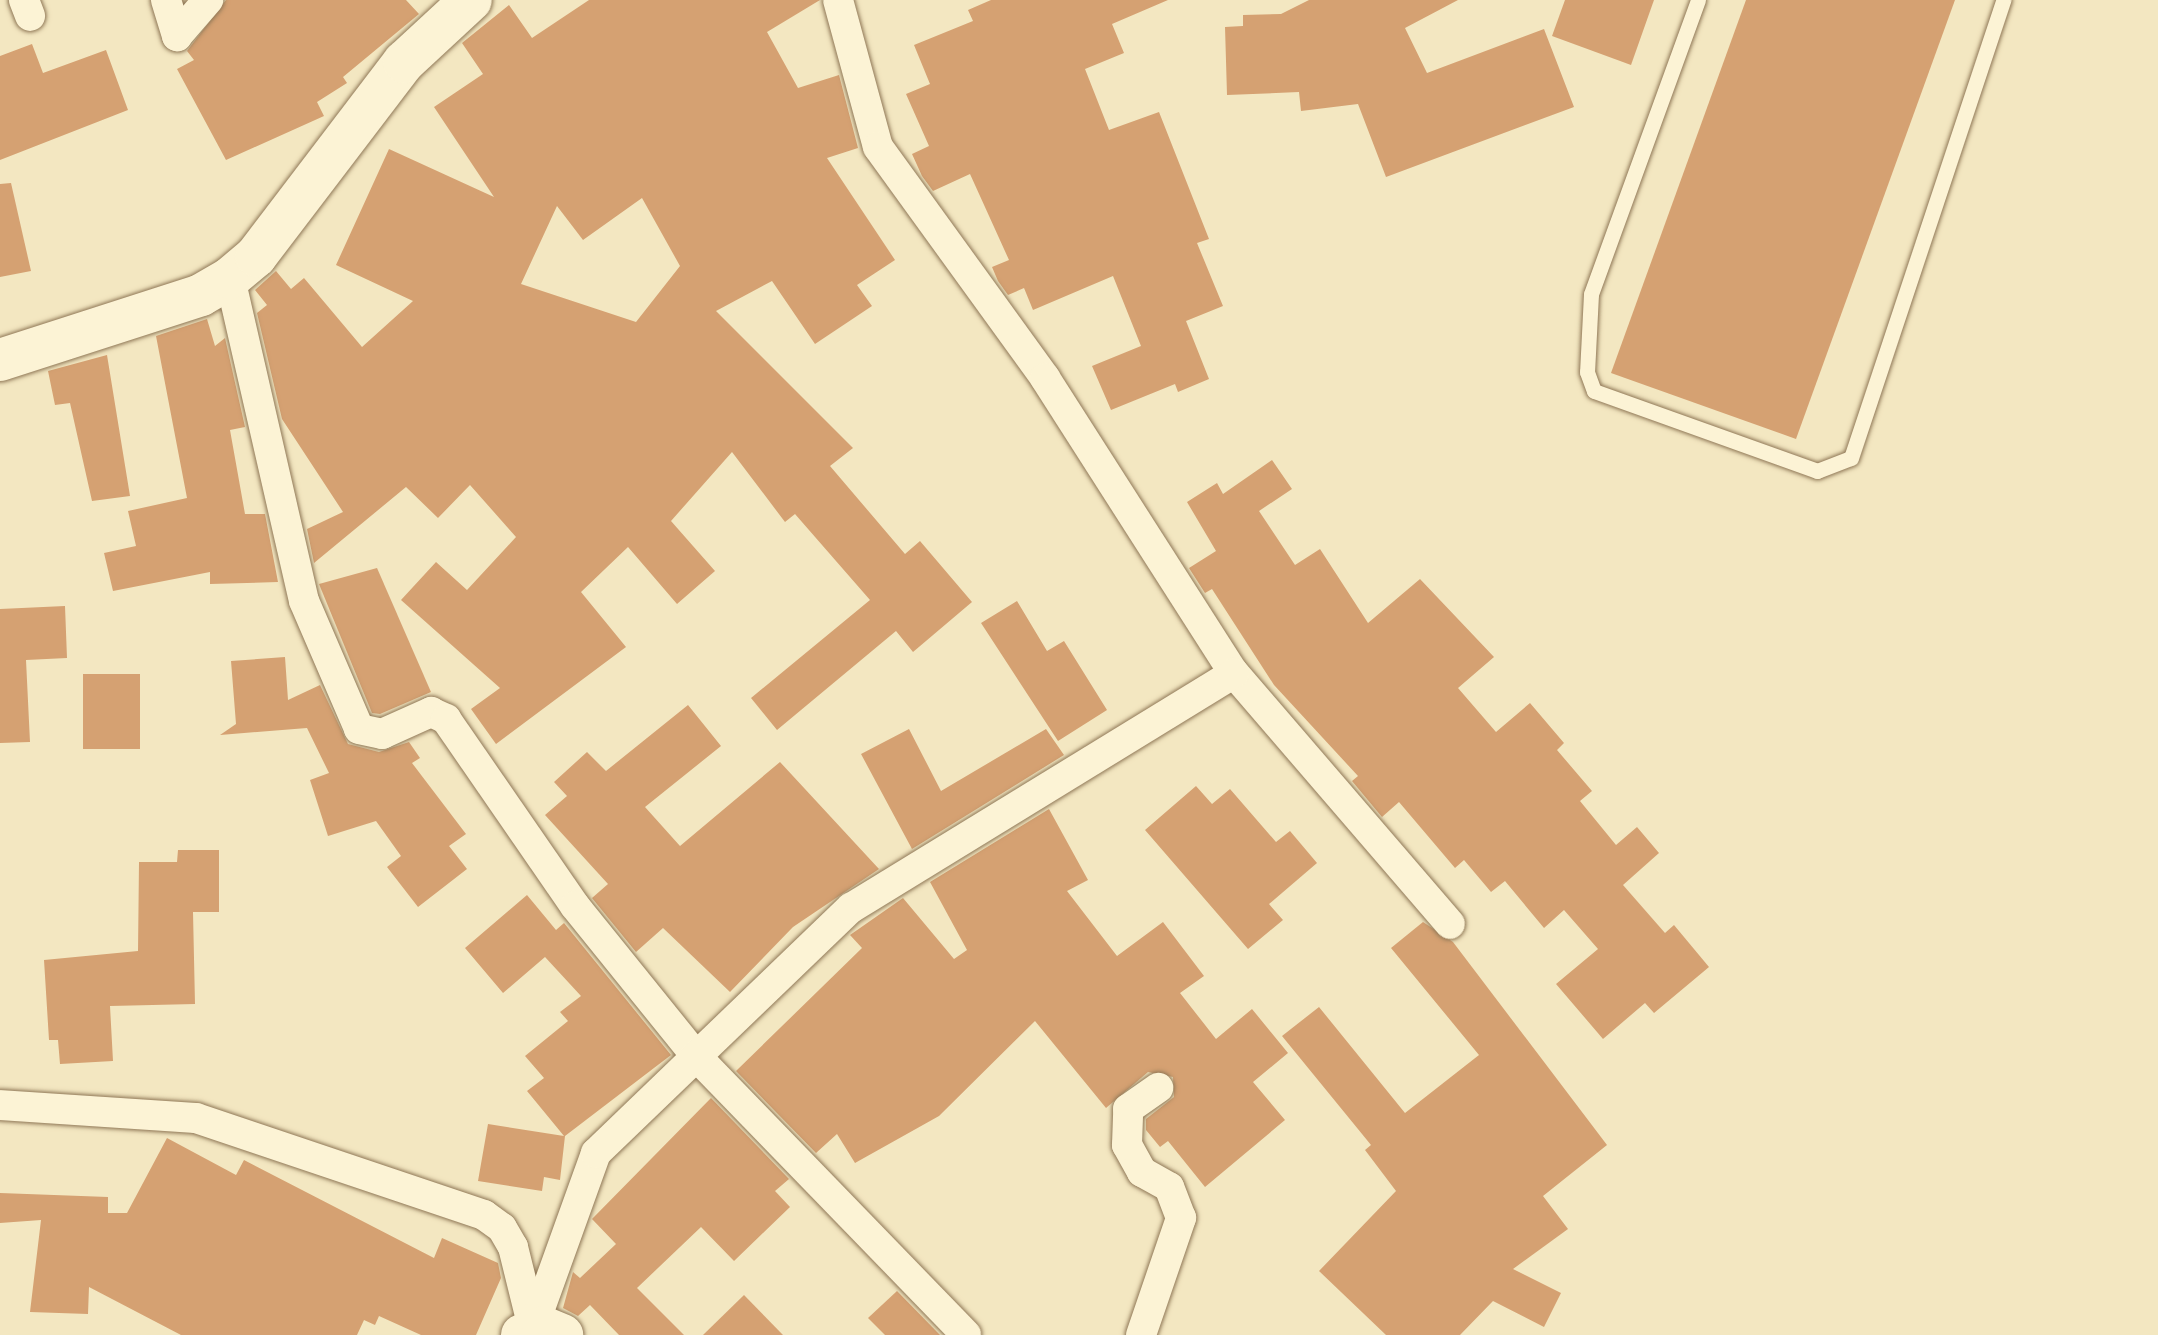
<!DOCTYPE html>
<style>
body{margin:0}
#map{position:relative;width:2158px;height:1335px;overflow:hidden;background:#f3e7c1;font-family:Literata,serif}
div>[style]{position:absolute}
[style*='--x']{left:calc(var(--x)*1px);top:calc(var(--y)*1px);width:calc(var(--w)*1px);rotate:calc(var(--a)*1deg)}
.building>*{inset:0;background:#d5a172;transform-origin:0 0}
.roads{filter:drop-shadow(0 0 2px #8f7756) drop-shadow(0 0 2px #8f7756)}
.lane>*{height:15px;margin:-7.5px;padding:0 7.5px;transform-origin:7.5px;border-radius:7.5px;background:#fcf3d5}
.street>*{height:30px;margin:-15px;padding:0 15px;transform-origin:15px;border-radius:15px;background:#fcf3d5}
.secondary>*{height:42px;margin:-21px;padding:0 21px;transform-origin:21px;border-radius:21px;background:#fcf3d5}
span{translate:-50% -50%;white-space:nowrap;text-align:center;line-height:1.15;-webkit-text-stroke:9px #f9f0d1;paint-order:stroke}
</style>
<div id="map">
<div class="building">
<div style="clip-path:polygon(226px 0,406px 0,419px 14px,343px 77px,347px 83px,317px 102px,324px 116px,226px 160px,177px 69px,194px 60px,187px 51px)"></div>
<div style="clip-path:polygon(evenodd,589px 0,820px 0,767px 32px,798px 88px,839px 75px,858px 148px,827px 158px,895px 260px,857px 285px,872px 306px,815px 344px,772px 281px,716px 311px,853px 448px,830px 466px,905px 554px,920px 541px,972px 602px,913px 652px,896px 631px,777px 730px,751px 698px,870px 600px,795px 514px,785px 522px,732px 452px,671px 521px,715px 571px,677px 604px,628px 547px,581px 592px,626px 647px,496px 744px,471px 709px,500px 688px,401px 600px,436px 562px,467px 590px,516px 537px,470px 485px,438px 518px,406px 487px,314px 563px,307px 529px,343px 512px,282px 419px,257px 313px,267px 305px,255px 290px,276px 271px,291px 289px,304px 278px,362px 347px,413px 301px,336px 265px,389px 149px,494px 197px,434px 107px,483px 74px,462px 43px,509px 5px,532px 38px,589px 0,642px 198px,680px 266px,636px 322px,521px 284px,557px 206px,583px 240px,642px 198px)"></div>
<div style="clip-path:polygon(991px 0,1168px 0,1112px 24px,1124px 53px,1085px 69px,1109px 130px,1159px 112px,1209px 239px,1197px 243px,1223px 306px,1186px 321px,1209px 379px,1178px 392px,1175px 384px,1111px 410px,1092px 366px,1141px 346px,1113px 276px,1033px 310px,1024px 288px,1008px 295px,998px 281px,992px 267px,1009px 260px,970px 174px,933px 191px,922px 176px,912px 154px,929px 146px,906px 94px,930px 84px,914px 45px,973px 21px,968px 10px)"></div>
<div style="clip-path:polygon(1309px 0,1458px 0,1405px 28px,1427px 73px,1544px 29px,1574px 107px,1386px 177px,1358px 104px,1301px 111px,1299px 92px,1227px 95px,1225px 27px,1243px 26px,1243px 15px,1281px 14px)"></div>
<div style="clip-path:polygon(1565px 0,1654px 0,1631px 65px,1552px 36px)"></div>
<div style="clip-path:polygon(1746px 0,1955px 0,1796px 439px,1611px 373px)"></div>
<div style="clip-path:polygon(32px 44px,43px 73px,106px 50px,128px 110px,0 160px,0 56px)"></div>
<div style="clip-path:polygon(11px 183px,31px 271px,0 277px,0 184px)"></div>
<div style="clip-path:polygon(207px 319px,215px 346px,225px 338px,245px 427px,230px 430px,245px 514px,265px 514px,278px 582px,210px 584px,210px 572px,113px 591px,104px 553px,136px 546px,128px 511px,187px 498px,156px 336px)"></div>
<div style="clip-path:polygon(107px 355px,130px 496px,92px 501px,70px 403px,55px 405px,48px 371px)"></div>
<div style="clip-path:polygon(1272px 460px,1292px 489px,1259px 511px,1295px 565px,1320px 549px,1368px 623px,1420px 579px,1494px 657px,1458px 688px,1496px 732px,1530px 703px,1564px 743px,1557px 750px,1592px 791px,1580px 801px,1616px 845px,1637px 827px,1659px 853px,1623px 885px,1665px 933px,1674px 925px,1709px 967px,1654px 1013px,1645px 1003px,1603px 1039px,1556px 984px,1598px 949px,1564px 910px,1544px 928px,1505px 881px,1491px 892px,1464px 860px,1455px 868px,1399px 802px,1382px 817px,1352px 781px,1358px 776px,1274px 685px,1212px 589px,1205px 593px,1189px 568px,1216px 551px,1187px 502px,1217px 483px,1223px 494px)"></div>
<div style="clip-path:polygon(377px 568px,431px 692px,380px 714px,372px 713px,319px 584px)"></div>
<div style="clip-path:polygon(1017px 601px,1047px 651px,1064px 641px,1107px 710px,1058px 741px,981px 623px)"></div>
<div style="clip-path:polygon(65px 606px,67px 658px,26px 660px,30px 742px,0 743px,0 609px)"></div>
<div style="clip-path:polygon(285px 657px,288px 700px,320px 685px,348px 744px,379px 752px,409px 742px,420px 758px,412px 763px,466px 834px,449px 846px,467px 869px,418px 907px,387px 867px,401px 856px,376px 821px,328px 836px,310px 780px,329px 773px,307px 728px,220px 735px,236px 724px,231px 661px)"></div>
<div style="left:83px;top:674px;width:57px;height:75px"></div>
<div style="clip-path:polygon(688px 705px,721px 746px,645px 807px,680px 846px,780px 762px,879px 869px,793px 927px,730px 992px,663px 928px,636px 952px,592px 898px,608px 884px,545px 815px,567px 796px,554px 782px,587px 752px,606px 771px)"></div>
<div style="clip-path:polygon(909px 729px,941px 791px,1046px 729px,1064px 755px,912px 849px,861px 754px)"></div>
<div style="clip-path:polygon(1196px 786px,1212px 804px,1230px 789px,1276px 842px,1290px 831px,1317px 863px,1269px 904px,1283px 920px,1248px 949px,1145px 830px)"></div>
<div style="clip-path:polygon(1049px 809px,1088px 880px,1067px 891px,1117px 956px,1163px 922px,1204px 976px,1180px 993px,1216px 1039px,1252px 1009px,1288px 1053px,1253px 1082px,1285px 1120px,1205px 1187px,1168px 1141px,1160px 1147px,1146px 1130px,1146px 1119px,1174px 1097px,1173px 1077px,1148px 1072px,1106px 1108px,1035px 1021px,939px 1116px,855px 1163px,837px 1134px,816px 1153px,736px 1071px,862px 948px,850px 935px,903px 898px,954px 959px,967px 950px,930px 882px)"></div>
<div style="clip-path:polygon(178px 850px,219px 850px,219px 912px,193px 912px,195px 1004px,110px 1006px,113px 1061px,60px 1064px,58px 1040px,49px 1040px,44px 960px,138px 951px,139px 862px,177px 862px)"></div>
<div style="clip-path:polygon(527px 895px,556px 930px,564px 923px,671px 1055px,565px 1136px,560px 1180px,544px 1177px,542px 1191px,478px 1181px,488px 1124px,564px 1136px,527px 1091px,544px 1078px,525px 1056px,568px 1021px,560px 1012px,581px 996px,545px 957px,503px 993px,465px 948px)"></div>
<div style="clip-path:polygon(1423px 922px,1453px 942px,1607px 1145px,1543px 1196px,1568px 1229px,1513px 1269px,1561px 1293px,1544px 1327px,1493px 1301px,1460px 1335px,1386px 1335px,1319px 1271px,1396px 1191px,1365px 1150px,1371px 1145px,1282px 1036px,1319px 1007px,1405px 1113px,1479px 1055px,1391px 948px)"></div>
<div style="clip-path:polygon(711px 1098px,789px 1179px,775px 1191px,790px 1207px,734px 1261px,701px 1227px,637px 1288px,684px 1335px,619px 1335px,590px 1305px,578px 1316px,563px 1308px,573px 1272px,580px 1278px,616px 1244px,592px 1219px)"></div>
<div style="clip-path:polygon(167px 1138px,236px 1175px,244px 1160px,434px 1258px,442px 1238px,498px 1263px,501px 1278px,476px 1335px,421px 1335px,379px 1316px,375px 1325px,364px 1320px,357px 1335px,181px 1335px,89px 1287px,88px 1314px,30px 1312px,41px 1220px,0 1223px,0 1193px,108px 1197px,108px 1213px,127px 1213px)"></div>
<div style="clip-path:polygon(897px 1291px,940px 1335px,885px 1335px,868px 1318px)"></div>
<div style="clip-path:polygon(744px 1295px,783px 1335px,703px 1335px)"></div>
</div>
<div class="roads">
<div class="lane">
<div style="--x:1698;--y:0;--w:313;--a:110"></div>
<div style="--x:1591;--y:294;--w:78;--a:92.9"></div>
<div style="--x:1587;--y:372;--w:20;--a:70"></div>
<div style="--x:1594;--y:391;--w:237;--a:19.7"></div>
<div style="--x:1817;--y:471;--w:36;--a:-21"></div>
<div style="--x:1851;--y:458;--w:483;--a:-71.6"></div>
</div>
<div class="street">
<div style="--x:24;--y:0;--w:17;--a:69"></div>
<div style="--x:166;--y:0;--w:38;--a:73"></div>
<div style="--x:177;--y:36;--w:48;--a:-49.3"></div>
<div style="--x:838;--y:0;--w:152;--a:74.8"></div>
<div style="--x:878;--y:147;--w:285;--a:54.1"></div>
<div style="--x:1045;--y:378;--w:350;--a:57.4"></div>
<div style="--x:1234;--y:673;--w:331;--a:49.3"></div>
<div style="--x:230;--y:278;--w:331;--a:77.1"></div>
<div style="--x:304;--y:601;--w:139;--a:66.7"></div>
<div style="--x:359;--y:729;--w:24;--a:12"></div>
<div style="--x:382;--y:734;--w:54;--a:-24.2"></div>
<div style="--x:431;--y:712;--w:17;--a:25"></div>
<div style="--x:446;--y:719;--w:227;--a:55.4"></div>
<div style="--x:575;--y:906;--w:193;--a:51.1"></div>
<div style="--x:696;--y:1056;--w:388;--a:45.9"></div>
<div style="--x:0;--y:1105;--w:196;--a:3.8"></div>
<div style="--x:196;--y:1118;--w:304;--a:18.6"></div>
<div style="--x:484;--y:1215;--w:22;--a:36"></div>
<div style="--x:502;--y:1228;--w:22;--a:60"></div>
<div style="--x:513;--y:1247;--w:83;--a:76.1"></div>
<div style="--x:533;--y:1328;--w:186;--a:-70.2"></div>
<div style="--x:596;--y:1153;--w:354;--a:-43.9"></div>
<div style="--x:851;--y:908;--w:449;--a:-31.5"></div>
<div style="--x:1141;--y:1335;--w:124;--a:-71.1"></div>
<div style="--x:1181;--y:1218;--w:33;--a:-111"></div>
<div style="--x:1169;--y:1187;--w:31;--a:-151"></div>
<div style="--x:1142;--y:1172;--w:31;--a:-119"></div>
<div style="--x:1127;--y:1145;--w:36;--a:-88"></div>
<div style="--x:1128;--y:1109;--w:37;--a:-35"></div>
</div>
<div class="secondary">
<div style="--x:0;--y:360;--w:211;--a:-17.9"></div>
<div style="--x:201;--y:295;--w:34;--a:-30"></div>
<div style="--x:230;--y:278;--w:34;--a:-40"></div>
<div style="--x:256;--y:256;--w:244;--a:-52.7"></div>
<div style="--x:404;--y:62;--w:91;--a:-42.8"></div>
<div style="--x:522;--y:1335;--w:22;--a:-21"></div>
<div style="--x:543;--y:1327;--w:21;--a:23"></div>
</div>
</div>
</div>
